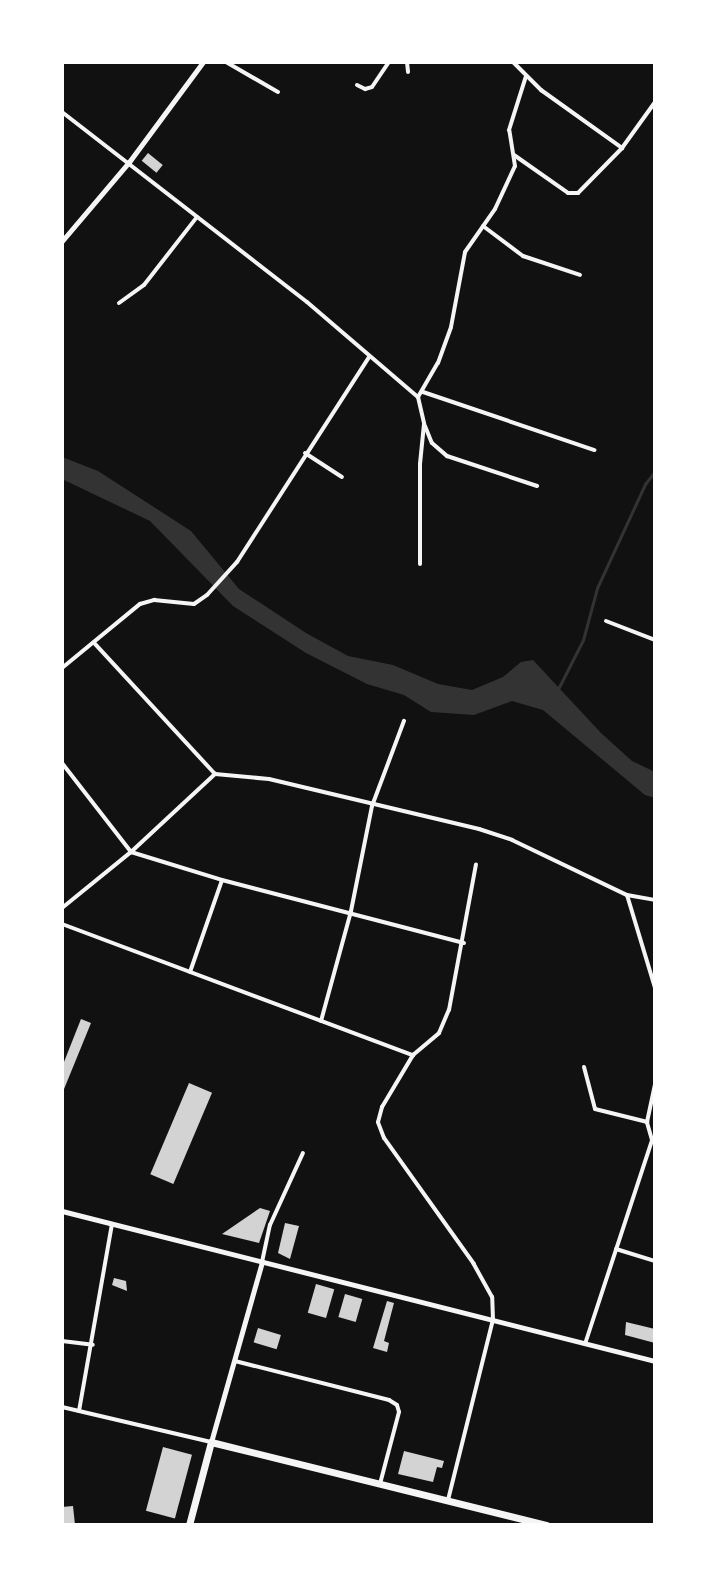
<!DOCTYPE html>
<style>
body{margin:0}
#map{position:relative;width:717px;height:1587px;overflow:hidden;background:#111;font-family:"Varela Round",sans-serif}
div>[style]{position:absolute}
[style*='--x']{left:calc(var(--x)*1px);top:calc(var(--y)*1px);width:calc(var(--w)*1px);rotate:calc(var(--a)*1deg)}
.water>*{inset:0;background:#333}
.stream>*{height:3px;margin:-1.5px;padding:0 1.5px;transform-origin:1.5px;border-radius:1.5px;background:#333}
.building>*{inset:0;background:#d3d3d3;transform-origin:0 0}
.minor>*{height:4px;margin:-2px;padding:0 2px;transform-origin:2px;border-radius:2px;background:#f5f5f5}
.tertiary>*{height:5px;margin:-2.5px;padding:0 2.5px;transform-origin:2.5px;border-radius:2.5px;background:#f5f5f5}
.primary>*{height:7px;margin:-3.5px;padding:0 3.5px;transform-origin:3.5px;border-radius:3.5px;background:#f5f5f5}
span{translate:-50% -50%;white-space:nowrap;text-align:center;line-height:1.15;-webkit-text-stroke:6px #fff;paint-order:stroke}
.frame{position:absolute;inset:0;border:64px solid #fff;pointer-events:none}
</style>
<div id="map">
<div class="water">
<div style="clip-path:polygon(62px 457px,98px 471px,191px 531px,239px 589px,306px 633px,348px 656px,393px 665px,438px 684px,472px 690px,503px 677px,521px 662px,533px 660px,601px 733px,632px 761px,655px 772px,655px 798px,645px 795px,543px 710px,512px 701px,474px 715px,431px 712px,404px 695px,367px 684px,306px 653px,233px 606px,150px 521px,62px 479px)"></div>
</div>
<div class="stream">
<div style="--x:558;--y:689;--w:55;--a:-63"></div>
<div style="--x:583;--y:640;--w:54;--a:-74.9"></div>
<div style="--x:597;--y:588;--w:115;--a:-65.2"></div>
<div style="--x:645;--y:484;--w:16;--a:-52"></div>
</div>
<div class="building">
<div style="left:148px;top:153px;width:19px;height:10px;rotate:39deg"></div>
<div style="clip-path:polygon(81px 1019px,91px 1023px,62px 1094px,62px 1067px)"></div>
<div style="left:189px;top:1083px;width:25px;height:99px;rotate:23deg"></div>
<div style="clip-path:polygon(260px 1208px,270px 1211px,259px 1243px,222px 1234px)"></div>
<div style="clip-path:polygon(285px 1223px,299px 1226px,290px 1259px,278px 1253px)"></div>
<div style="clip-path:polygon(114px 1278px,126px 1281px,127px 1291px,112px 1285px)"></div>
<div style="left:316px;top:1284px;width:19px;height:30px;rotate:16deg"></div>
<div style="left:345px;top:1294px;width:18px;height:24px;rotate:16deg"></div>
<div style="clip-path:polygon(387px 1301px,394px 1303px,384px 1341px,389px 1343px,387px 1352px,373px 1348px)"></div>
<div style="clip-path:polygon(626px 1322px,655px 1329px,655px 1343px,625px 1335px)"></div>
<div style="left:258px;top:1328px;width:24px;height:15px;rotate:17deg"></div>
<div style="left:163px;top:1447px;width:30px;height:66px;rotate:15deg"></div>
<div style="clip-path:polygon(404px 1451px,444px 1461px,442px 1468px,437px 1467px,433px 1482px,398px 1474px)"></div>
<div style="clip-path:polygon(73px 1506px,75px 1525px,62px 1525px,62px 1507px)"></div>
</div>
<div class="minor">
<div style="--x:226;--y:62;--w:60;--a:30"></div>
<div style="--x:407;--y:62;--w:10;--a:84"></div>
<div style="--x:513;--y:62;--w:40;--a:45"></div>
<div style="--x:541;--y:90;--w:100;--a:35.6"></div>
<div style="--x:357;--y:85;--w:9;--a:27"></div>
<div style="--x:365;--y:89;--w:7;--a:-16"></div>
<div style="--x:372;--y:87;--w:30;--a:-56"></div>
<div style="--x:62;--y:112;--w:310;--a:37.8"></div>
<div style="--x:307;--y:302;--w:146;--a:40.6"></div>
<div style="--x:418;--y:397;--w:28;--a:77"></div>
<div style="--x:424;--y:424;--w:40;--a:95.7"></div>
<div style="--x:420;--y:464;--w:100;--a:90"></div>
<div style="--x:514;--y:155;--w:66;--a:35.1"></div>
<div style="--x:568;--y:193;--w:10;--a:0"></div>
<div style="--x:578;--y:193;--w:63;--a:-45.6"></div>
<div style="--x:622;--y:148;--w:57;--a:-54.3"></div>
<div style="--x:483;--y:226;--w:50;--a:36.9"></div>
<div style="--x:523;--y:256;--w:60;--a:18.4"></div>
<div style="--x:119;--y:303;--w:31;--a:-36"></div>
<div style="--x:144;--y:285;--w:86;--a:-52.1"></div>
<div style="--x:423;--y:392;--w:181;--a:18.7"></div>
<div style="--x:418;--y:397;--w:39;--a:-60"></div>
<div style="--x:438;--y:363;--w:38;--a:-70"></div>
<div style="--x:451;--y:327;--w:76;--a:-79.4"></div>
<div style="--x:465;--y:252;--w:52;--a:-55.1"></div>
<div style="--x:495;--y:209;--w:47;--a:-65.1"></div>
<div style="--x:515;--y:166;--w:36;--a:-99"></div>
<div style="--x:509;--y:130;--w:57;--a:-72.5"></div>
<div style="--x:425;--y:426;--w:18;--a:68"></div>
<div style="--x:432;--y:443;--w:20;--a:41"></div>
<div style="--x:447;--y:456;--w:95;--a:18.4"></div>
<div style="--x:305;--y:453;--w:44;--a:33"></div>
<div style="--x:606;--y:621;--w:53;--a:21.2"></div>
<div style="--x:62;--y:668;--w:101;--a:-39.4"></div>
<div style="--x:140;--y:604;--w:15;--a:-16"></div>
<div style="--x:154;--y:600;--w:40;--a:5.7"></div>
<div style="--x:194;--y:604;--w:16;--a:-35"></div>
<div style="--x:207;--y:595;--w:45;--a:-47.7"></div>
<div style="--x:237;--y:562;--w:244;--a:-57.2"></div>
<div style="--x:62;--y:763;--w:113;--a:52.2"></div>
<div style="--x:131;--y:852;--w:95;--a:17.1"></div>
<div style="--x:222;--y:880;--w:250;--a:14.6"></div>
<div style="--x:215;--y:774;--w:54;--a:5.3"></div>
<div style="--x:269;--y:779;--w:216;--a:13.4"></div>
<div style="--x:479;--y:829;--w:35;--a:18"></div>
<div style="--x:512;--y:840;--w:127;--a:25.6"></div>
<div style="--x:627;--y:895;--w:28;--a:10"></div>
<div style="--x:627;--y:895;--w:97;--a:73.2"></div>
<div style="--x:62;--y:908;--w:89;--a:-39.1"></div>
<div style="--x:131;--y:852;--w:115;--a:-42.9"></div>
<div style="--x:215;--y:774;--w:178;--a:-132.7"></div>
<div style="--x:62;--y:924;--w:375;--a:20.5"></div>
<div style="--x:190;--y:972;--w:97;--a:-70.8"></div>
<div style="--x:321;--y:1021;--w:114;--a:-74.7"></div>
<div style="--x:351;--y:911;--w:107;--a:-78.7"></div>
<div style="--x:372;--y:806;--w:91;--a:-69.4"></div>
<div style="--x:584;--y:1067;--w:43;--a:75.3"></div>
<div style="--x:595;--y:1109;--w:54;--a:14"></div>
<div style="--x:616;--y:1249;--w:41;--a:17.1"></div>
<div style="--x:262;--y:1262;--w:38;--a:-78"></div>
<div style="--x:270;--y:1225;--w:79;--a:-65.4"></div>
<div style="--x:62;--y:1341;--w:31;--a:7"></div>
<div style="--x:585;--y:1344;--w:215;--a:-71.8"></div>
<div style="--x:652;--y:1140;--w:19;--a:-106"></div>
<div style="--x:647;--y:1122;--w:40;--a:-78"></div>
<div style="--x:235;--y:1361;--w:159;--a:14.2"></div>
<div style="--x:389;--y:1400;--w:9;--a:32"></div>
<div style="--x:397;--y:1405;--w:7;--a:74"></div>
<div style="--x:399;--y:1412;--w:74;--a:104.8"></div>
<div style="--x:62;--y:1407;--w:153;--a:13.2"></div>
<div style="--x:79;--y:1411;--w:190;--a:-80"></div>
<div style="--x:448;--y:1500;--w:186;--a:-76"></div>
<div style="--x:493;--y:1320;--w:23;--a:-92"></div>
<div style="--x:492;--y:1297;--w:38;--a:-119"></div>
<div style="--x:474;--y:1264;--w:155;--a:-125.5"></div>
<div style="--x:384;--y:1138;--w:17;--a:-111"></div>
<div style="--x:378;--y:1122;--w:16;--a:-75"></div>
<div style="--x:382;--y:1107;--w:61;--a:-59.2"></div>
<div style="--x:413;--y:1055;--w:34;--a:-40"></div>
<div style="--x:439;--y:1033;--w:25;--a:-67"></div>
<div style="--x:449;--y:1010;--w:148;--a:-79.5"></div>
</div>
<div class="tertiary">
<div style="--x:62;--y:241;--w:104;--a:-49.7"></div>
<div style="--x:129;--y:162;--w:124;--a:-53.5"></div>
<div style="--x:62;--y:1211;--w:612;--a:14.2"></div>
<div style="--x:211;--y:1442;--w:187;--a:-74.2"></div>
</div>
<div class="primary">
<div style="--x:189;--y:1525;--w:86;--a:-75.2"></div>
<div style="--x:211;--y:1442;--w:346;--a:13.9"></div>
</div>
<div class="frame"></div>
</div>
